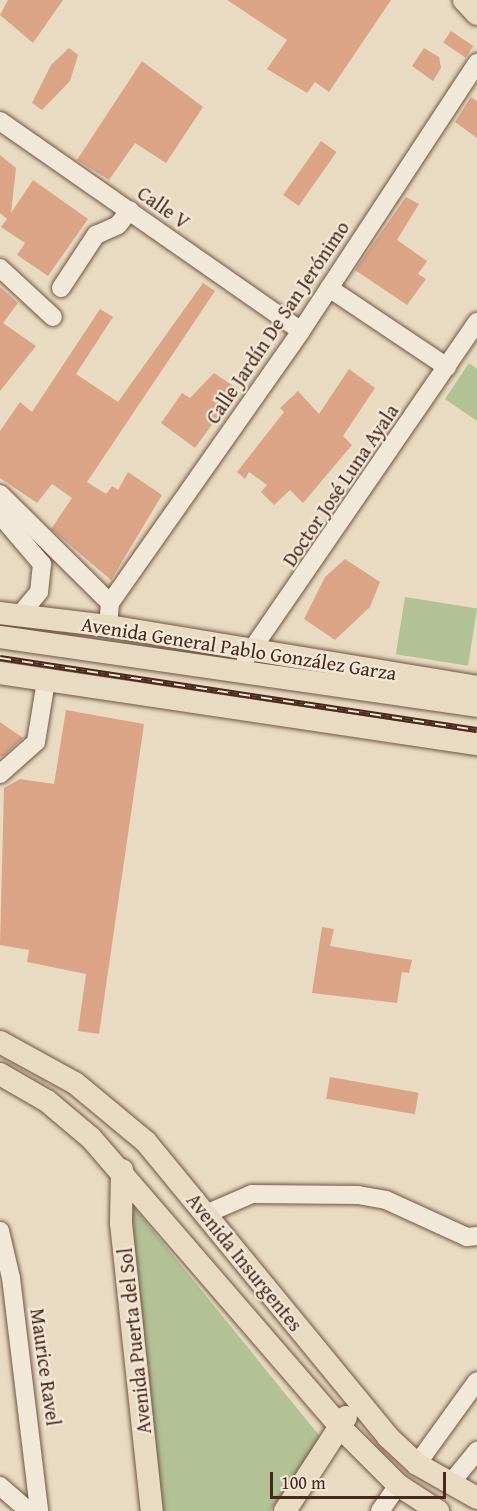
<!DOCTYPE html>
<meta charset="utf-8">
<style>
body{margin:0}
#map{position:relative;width:477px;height:1511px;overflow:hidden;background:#e9dbc1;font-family:"Gentium Book Plus",serif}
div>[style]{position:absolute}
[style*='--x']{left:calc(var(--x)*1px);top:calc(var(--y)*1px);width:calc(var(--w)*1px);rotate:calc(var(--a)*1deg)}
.green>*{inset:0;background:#b2c196;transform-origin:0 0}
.building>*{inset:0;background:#dba487;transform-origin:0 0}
.roads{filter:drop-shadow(0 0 2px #725444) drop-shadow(0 0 2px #725444)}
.minor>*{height:18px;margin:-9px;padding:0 9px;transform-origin:9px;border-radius:9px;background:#f1e8d7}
.major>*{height:22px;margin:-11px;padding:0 11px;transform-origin:11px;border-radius:11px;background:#e9dbc1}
.rail>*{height:6px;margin-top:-3px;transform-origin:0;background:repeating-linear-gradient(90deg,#f1e8d7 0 11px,#4a271b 0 22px);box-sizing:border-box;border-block:2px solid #4a271b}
span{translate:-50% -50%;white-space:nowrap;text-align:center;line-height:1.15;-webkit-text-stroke:4.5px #f1e8d7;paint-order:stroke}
.street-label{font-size:20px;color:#4a271b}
.scale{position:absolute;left:270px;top:1472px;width:176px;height:27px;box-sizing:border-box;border:3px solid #4a271b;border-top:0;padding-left:8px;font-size:18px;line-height:21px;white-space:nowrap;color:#4a271b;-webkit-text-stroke:4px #f1e8d7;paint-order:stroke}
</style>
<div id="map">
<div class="green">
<div style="clip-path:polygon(469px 363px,477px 369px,477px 421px,445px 399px)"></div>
<div style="left:405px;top:597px;width:73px;height:58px;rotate:9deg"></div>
<div style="clip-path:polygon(129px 1201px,322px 1439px,270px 1511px,158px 1511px)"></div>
</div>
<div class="building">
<div style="clip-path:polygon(8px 0,63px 0,33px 43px,0 15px)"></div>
<div style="clip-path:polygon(227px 0,391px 0,329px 92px,315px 82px,307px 93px,267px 69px,287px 40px)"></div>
<div style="left:451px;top:31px;width:27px;height:14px;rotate:34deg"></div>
<div style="clip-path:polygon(69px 48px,78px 55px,70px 81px,42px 110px,32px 103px,51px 65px)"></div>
<div style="clip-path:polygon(424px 48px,439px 57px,441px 68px,433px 81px,412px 66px)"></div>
<div style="clip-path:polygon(142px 61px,203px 107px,166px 163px,135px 143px,109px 180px,77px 160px)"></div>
<div style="clip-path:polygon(471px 97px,477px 101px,477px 138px,455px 122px)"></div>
<div style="left:321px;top:141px;width:19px;height:66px;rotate:35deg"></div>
<div style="clip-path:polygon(0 155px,16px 168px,11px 213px,33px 180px,88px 219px,48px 276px,17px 255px,25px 243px,1px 227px,7px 219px,0 213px)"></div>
<div style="clip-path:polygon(406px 197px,419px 204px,397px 240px,427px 261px,418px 274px,426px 279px,407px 305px,355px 270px)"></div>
<div style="clip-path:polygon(203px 283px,215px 291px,87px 482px,106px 494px,112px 486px,118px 490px,128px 472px,162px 495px,111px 580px,51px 529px,72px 498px,52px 484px,37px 503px,0 478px,0 431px,20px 402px,32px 412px,100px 309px,113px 317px,76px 374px,118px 402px)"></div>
<div style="clip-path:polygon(0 287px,18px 303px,3px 323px,36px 346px,0 391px)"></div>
<div style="clip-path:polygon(349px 369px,375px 388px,343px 436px,352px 445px,303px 503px,290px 490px,274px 505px,261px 492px,267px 485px,249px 472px,245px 479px,237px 472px,284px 412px,280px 408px,298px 391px,319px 414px)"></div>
<div style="clip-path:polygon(214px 373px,238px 389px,195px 448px,161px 423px,182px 393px,190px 398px)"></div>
<div style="clip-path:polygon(345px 559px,380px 582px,370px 607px,335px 640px,304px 619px,325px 577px)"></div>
<div style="clip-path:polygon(66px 710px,144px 724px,99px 1034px,78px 1031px,86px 974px,27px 962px,29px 950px,0 945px,4px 788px,20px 779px,54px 784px)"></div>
<div style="clip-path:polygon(0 722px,23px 738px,2px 757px,0 756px)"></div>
<div style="clip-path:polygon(322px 927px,334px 929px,330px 946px,412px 960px,409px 973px,402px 972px,397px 1003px,312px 993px)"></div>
<div style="left:330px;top:1077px;width:90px;height:22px;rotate:10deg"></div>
</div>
<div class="roads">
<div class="minor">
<div style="--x:0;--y:121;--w:367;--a:34.9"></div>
<div style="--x:0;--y:268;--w:72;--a:42.8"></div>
<div style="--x:61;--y:288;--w:64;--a:-56.6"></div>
<div style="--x:96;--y:235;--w:24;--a:-24"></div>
<div style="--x:118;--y:225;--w:19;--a:-51"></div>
<div style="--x:329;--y:288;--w:142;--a:33.8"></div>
<div style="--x:0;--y:494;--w:155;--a:44.7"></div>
<div style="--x:110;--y:603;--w:12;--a:95"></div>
<div style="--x:0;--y:515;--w:65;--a:49.4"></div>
<div style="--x:42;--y:564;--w:28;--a:96"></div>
<div style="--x:39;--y:592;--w:30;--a:130"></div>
<div style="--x:110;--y:603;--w:332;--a:-54.9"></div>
<div style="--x:301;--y:331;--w:321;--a:-56.7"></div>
<div style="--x:246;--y:658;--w:408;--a:-55.5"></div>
<div style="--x:0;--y:774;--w:48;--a:-41.6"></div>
<div style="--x:36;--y:742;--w:62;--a:-80.7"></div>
<div style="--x:208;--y:1213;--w:48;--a:-23.4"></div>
<div style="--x:252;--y:1194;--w:106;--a:0.5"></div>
<div style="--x:358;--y:1195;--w:28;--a:10"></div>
<div style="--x:386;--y:1200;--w:89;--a:24.6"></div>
<div style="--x:467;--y:1237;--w:10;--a:-6"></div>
<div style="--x:0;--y:1231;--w:48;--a:76.8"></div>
<div style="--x:11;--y:1278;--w:235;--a:83.1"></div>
<div style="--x:417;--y:1464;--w:102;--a:-54.1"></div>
<div style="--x:450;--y:1484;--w:43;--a:-50.7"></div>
<div style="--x:0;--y:1486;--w:38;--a:41"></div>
<div style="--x:380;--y:1511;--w:32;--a:-55"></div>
</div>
<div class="major">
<div style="--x:464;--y:0;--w:19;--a:47"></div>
<div style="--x:0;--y:613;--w:110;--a:6.8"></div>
<div style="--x:109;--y:626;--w:373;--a:9.4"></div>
<div style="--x:0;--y:637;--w:482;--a:8.2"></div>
<div style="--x:0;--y:673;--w:482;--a:8.5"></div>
<div style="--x:0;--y:1042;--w:85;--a:28.7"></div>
<div style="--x:75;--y:1083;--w:92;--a:39.7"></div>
<div style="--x:146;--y:1142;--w:382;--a:50.6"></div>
<div style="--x:388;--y:1437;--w:40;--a:43"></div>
<div style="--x:417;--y:1464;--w:69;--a:29.5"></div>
<div style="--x:0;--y:1074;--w:54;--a:29.9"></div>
<div style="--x:47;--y:1101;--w:57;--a:40.1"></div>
<div style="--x:91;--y:1138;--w:383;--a:49.2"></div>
<div style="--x:341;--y:1428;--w:81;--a:45"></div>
<div style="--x:398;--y:1485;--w:48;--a:33"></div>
<div style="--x:122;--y:1170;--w:53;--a:91.1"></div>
<div style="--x:121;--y:1223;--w:290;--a:83.9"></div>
<div style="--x:285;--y:1511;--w:112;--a:-57"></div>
</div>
</div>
<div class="rail">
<div style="--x:0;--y:658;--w:482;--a:8.6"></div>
</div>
<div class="street-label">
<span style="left:164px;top:207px;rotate:35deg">Calle V</span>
<span style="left:277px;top:322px;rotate:-56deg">Calle Jardín De San Jerónimo</span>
<span style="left:340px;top:485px;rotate:-56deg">Doctor José Luna Ayala</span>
<span style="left:239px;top:648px;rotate:9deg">Avenida General Pablo González Garza</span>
<span style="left:245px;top:1262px;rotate:51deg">Avenida Insurgentes</span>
<span style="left:134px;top:1341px;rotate:-96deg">Avenida Puerta del Sol</span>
<span style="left:46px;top:1367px;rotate:82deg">Maurice Ravel</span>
</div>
<div class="scale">100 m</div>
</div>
